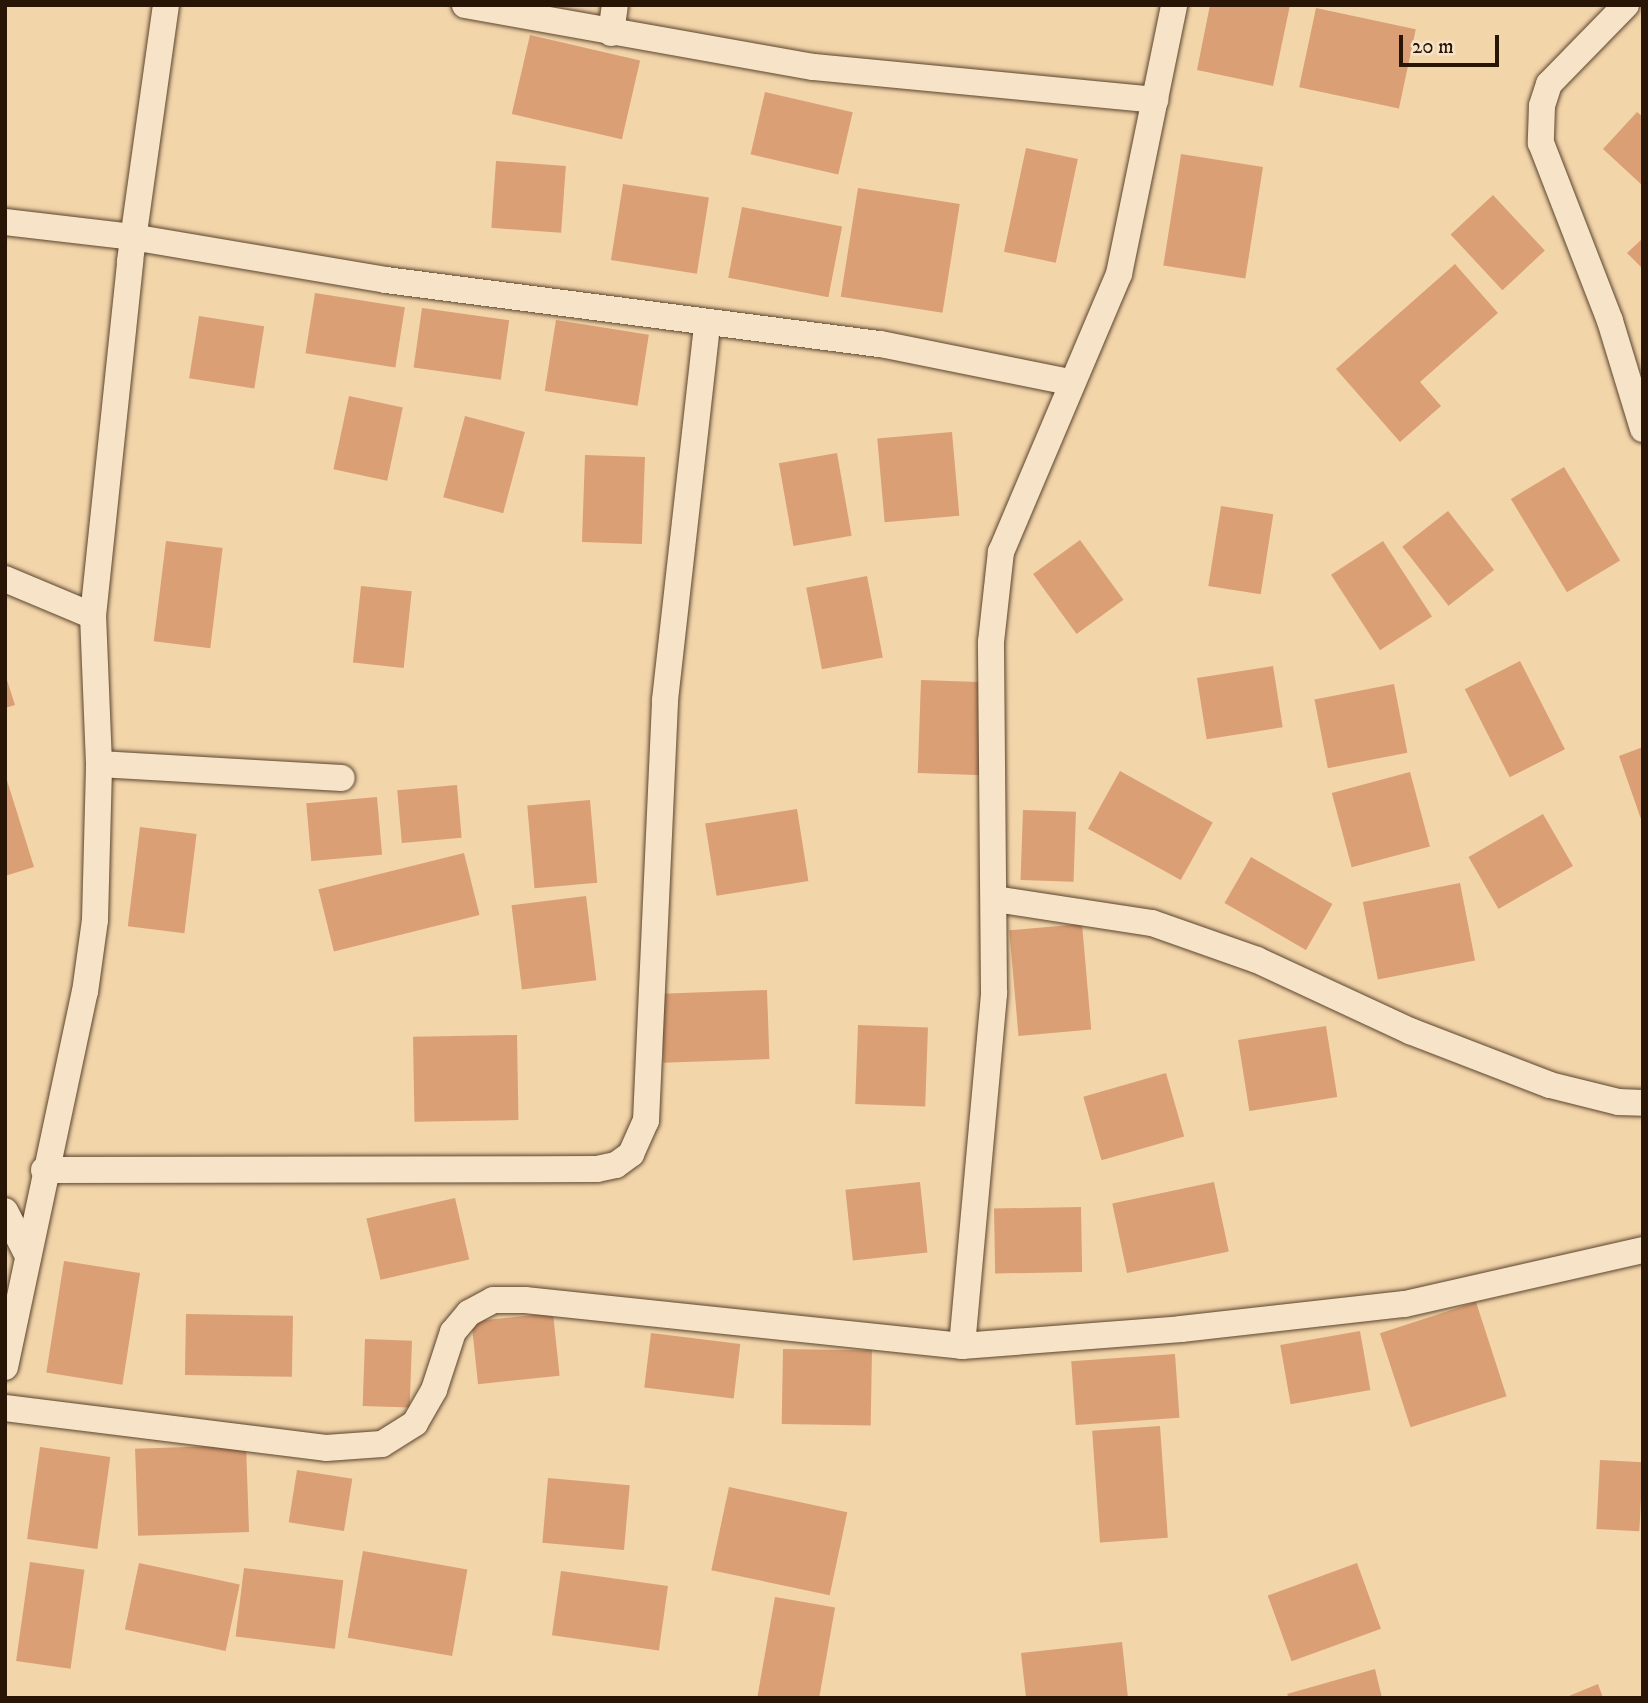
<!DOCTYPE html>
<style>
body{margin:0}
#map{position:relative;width:1648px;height:1703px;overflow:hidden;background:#f3d5aa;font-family:"IM FELL DW Pica",serif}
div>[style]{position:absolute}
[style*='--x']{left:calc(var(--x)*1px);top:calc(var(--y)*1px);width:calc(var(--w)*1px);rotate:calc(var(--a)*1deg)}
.building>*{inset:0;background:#db9f75;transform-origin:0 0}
.roads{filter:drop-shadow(0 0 2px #5b452e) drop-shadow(0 0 2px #5b452e)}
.minor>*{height:26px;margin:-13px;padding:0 13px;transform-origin:13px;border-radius:13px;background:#f7e4c8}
span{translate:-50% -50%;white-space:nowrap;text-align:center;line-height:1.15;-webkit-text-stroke:6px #f7e4c8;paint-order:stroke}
.frame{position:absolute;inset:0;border:7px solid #281505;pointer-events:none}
.scale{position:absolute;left:1399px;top:35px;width:100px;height:32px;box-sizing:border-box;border:4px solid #281505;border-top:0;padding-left:9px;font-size:21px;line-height:24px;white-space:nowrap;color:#281505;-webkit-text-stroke:5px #f7e4c8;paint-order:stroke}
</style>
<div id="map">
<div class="building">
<div style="clip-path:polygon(1210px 5px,1290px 5px,1273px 86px,1197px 70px)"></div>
<div style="left:1316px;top:8px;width:102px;height:81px;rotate:12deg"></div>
<div style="left:530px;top:35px;width:113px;height:81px;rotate:13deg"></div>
<div style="left:765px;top:92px;width:90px;height:64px;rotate:13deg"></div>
<div style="clip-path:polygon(1637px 112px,1643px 117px,1643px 186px,1603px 149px)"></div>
<div style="left:1026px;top:148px;width:53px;height:106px;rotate:12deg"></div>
<div style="left:1181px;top:154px;width:83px;height:113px;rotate:9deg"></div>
<div style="left:496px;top:161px;width:70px;height:67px;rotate:4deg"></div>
<div style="left:623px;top:184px;width:87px;height:77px;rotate:9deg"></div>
<div style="left:858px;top:188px;width:103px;height:110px;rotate:9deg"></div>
<div style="left:1493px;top:195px;width:76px;height:58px;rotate:47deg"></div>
<div style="left:742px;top:207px;width:102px;height:72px;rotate:11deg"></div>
<div style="clip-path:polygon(1643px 238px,1643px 269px,1627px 253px)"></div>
<div style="clip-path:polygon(1455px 264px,1498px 313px,1420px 382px,1441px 406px,1400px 442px,1336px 369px)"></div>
<div style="left:315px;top:293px;width:91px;height:61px;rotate:9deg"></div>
<div style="left:422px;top:308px;width:88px;height:60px;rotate:8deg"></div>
<div style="left:199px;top:316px;width:66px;height:63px;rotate:9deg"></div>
<div style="left:556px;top:320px;width:94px;height:72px;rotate:9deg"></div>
<div style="left:349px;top:396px;width:55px;height:75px;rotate:12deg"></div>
<div style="left:465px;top:416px;width:62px;height:84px;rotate:15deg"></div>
<div style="left:952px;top:432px;width:84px;height:75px;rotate:85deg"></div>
<div style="left:837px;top:453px;width:84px;height:59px;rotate:80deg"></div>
<div style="left:585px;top:455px;width:60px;height:87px;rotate:2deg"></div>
<div style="left:1564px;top:467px;width:109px;height:62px;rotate:59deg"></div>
<div style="left:1221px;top:506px;width:53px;height:81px;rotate:9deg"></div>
<div style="left:1448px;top:511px;width:75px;height:58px;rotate:52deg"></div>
<div style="left:1080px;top:540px;width:74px;height:58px;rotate:54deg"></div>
<div style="left:166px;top:541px;width:57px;height:101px;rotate:7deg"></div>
<div style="left:1383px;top:541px;width:90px;height:62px;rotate:57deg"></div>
<div style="left:867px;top:576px;width:83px;height:62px;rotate:79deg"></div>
<div style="left:361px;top:586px;width:51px;height:77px;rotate:6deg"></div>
<div style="left:1520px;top:661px;width:99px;height:62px;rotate:63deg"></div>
<div style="left:1273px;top:666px;width:62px;height:77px;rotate:81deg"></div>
<div style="clip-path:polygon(5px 674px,15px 705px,5px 708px)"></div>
<div style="left:921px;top:680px;width:65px;height:93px;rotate:2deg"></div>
<div style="left:1394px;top:684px;width:70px;height:81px;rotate:79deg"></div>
<div style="clip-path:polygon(1643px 747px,1643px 822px,1642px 822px,1619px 756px)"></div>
<div style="left:1120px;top:771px;width:106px;height:66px;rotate:29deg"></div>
<div style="left:1410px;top:772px;width:77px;height:81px;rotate:75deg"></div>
<div style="clip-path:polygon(5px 774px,34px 867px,5px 876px)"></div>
<div style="left:457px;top:785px;width:53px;height:60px;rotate:85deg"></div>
<div style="left:377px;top:797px;width:58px;height:71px;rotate:85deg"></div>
<div style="left:590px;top:800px;width:83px;height:63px;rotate:85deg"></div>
<div style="left:797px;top:809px;width:73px;height:93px;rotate:81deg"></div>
<div style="left:1023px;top:810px;width:53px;height:70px;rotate:2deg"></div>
<div style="left:1543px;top:814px;width:60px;height:86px;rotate:60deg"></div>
<div style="left:140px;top:827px;width:57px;height:100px;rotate:7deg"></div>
<div style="left:464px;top:853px;width:64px;height:150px;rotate:76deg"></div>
<div style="left:1251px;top:857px;width:94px;height:53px;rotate:30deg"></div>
<div style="left:1460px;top:883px;width:79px;height:99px;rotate:79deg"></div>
<div style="left:586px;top:896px;width:85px;height:75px;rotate:83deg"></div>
<div style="left:1082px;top:924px;width:106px;height:73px;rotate:85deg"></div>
<div style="left:767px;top:990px;width:69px;height:106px;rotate:88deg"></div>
<div style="left:858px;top:1025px;width:70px;height:79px;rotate:2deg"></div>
<div style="left:1326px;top:1026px;width:72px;height:89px;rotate:81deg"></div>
<div style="left:517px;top:1035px;width:85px;height:104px;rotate:89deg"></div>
<div style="left:1166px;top:1073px;width:66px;height:86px;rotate:74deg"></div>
<div style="left:920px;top:1182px;width:71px;height:75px;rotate:84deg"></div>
<div style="left:1214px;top:1182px;width:71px;height:104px;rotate:78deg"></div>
<div style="left:455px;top:1198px;width:63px;height:91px;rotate:77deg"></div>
<div style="left:1081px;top:1207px;width:65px;height:87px;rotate:89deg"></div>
<div style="left:64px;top:1261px;width:77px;height:113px;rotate:9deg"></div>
<div style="left:1476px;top:1302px;width:99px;height:101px;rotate:72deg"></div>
<div style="left:553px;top:1313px;width:63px;height:82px;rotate:84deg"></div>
<div style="left:186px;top:1314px;width:107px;height:61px;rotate:1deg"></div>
<div style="left:1360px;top:1331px;width:60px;height:81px;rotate:80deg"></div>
<div style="left:651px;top:1333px;width:90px;height:55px;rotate:7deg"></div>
<div style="left:365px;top:1339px;width:47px;height:67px;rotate:2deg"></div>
<div style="left:783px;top:1349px;width:89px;height:75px;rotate:1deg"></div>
<div style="left:1175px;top:1354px;width:64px;height:104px;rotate:86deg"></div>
<div style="left:1160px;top:1426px;width:112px;height:68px;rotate:86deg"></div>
<div style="left:246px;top:1445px;width:87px;height:111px;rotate:88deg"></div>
<div style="left:40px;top:1447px;width:71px;height:93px;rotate:8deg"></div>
<div style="left:1600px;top:1460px;width:43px;height:69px;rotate:3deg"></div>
<div style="left:297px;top:1470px;width:56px;height:53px;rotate:9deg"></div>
<div style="left:548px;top:1478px;width:82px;height:65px;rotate:5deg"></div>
<div style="left:729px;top:1487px;width:121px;height:85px;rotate:12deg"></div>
<div style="left:363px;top:1551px;width:106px;height:88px;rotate:10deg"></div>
<div style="left:30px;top:1562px;width:55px;height:100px;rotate:8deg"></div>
<div style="left:139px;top:1563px;width:103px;height:68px;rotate:12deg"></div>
<div style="left:1357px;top:1563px;width:70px;height:95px;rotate:70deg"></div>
<div style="left:244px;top:1568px;width:100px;height:69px;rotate:7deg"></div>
<div style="left:561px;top:1571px;width:108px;height:65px;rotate:8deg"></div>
<div style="left:775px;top:1597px;width:61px;height:103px;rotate:10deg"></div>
<div style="clip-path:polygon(1122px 1642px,1128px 1698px,1026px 1698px,1021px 1653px)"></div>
<div style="clip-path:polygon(1375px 1669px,1382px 1698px,1289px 1698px,1287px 1694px)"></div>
<div style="clip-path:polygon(1598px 1684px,1603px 1698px,1564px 1698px)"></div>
</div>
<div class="roads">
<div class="minor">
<div style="--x:465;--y:5;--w:354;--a:10.1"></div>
<div style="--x:814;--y:67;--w:343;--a:5.5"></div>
<div style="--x:1626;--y:5;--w:110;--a:134.3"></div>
<div style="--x:1549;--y:84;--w:23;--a:108"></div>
<div style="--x:1542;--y:106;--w:37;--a:92"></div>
<div style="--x:1541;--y:143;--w:191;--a:68.8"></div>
<div style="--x:1610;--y:321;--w:113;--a:73"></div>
<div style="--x:611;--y:33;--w:28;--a:-82"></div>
<div style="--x:5;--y:222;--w:128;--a:6.7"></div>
<div style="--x:132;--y:237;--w:258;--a:9.6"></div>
<div style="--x:386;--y:280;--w:499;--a:7.4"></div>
<div style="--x:881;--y:344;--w:193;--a:11.4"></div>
<div style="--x:5;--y:579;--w:95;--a:22.8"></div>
<div style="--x:99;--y:764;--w:243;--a:3.3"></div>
<div style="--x:995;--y:899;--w:159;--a:8.7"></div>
<div style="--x:1152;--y:923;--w:111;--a:19.4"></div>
<div style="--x:1257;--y:960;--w:169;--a:24.9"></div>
<div style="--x:1410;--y:1031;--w:150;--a:21.1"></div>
<div style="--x:1550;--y:1085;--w:70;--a:14"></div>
<div style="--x:1618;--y:1102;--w:25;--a:2"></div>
<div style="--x:44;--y:1170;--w:553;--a:-0.1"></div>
<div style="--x:597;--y:1169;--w:19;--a:-12"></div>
<div style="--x:616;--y:1165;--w:19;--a:-36"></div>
<div style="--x:631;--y:1154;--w:36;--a:-66"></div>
<div style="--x:646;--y:1121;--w:421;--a:-87.4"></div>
<div style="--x:665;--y:700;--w:378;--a:-83.6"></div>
<div style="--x:5;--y:1211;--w:51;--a:62.9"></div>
<div style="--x:962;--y:1346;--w:354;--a:-84.8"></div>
<div style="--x:994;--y:993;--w:351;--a:-90.5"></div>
<div style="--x:991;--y:642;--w:91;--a:-83.7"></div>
<div style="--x:1001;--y:552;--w:302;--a:-67"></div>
<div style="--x:1119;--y:274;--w:275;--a:-78.4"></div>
<div style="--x:5;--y:1367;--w:383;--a:-78"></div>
<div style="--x:85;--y:992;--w:73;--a:-82.1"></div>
<div style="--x:95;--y:920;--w:156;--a:-88.5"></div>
<div style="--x:99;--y:764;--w:148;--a:-92.3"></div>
<div style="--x:93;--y:616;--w:357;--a:-84"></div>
<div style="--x:130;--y:261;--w:259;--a:-82"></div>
<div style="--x:5;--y:1408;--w:323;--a:7.1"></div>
<div style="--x:326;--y:1448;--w:56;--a:-4.1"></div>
<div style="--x:382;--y:1444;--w:39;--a:-32"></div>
<div style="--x:415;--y:1423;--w:38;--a:-60"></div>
<div style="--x:434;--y:1390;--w:61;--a:-71.9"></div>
<div style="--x:453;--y:1332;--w:25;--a:-50"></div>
<div style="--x:469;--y:1313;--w:27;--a:-28"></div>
<div style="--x:493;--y:1300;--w:32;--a:0"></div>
<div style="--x:525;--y:1300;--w:439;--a:6"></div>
<div style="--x:962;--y:1346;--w:220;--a:-4.4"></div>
<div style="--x:1181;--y:1329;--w:225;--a:-6.4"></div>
<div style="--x:1405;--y:1304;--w:244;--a:-12.8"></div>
</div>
</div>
<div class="frame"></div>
<div class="scale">20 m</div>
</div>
